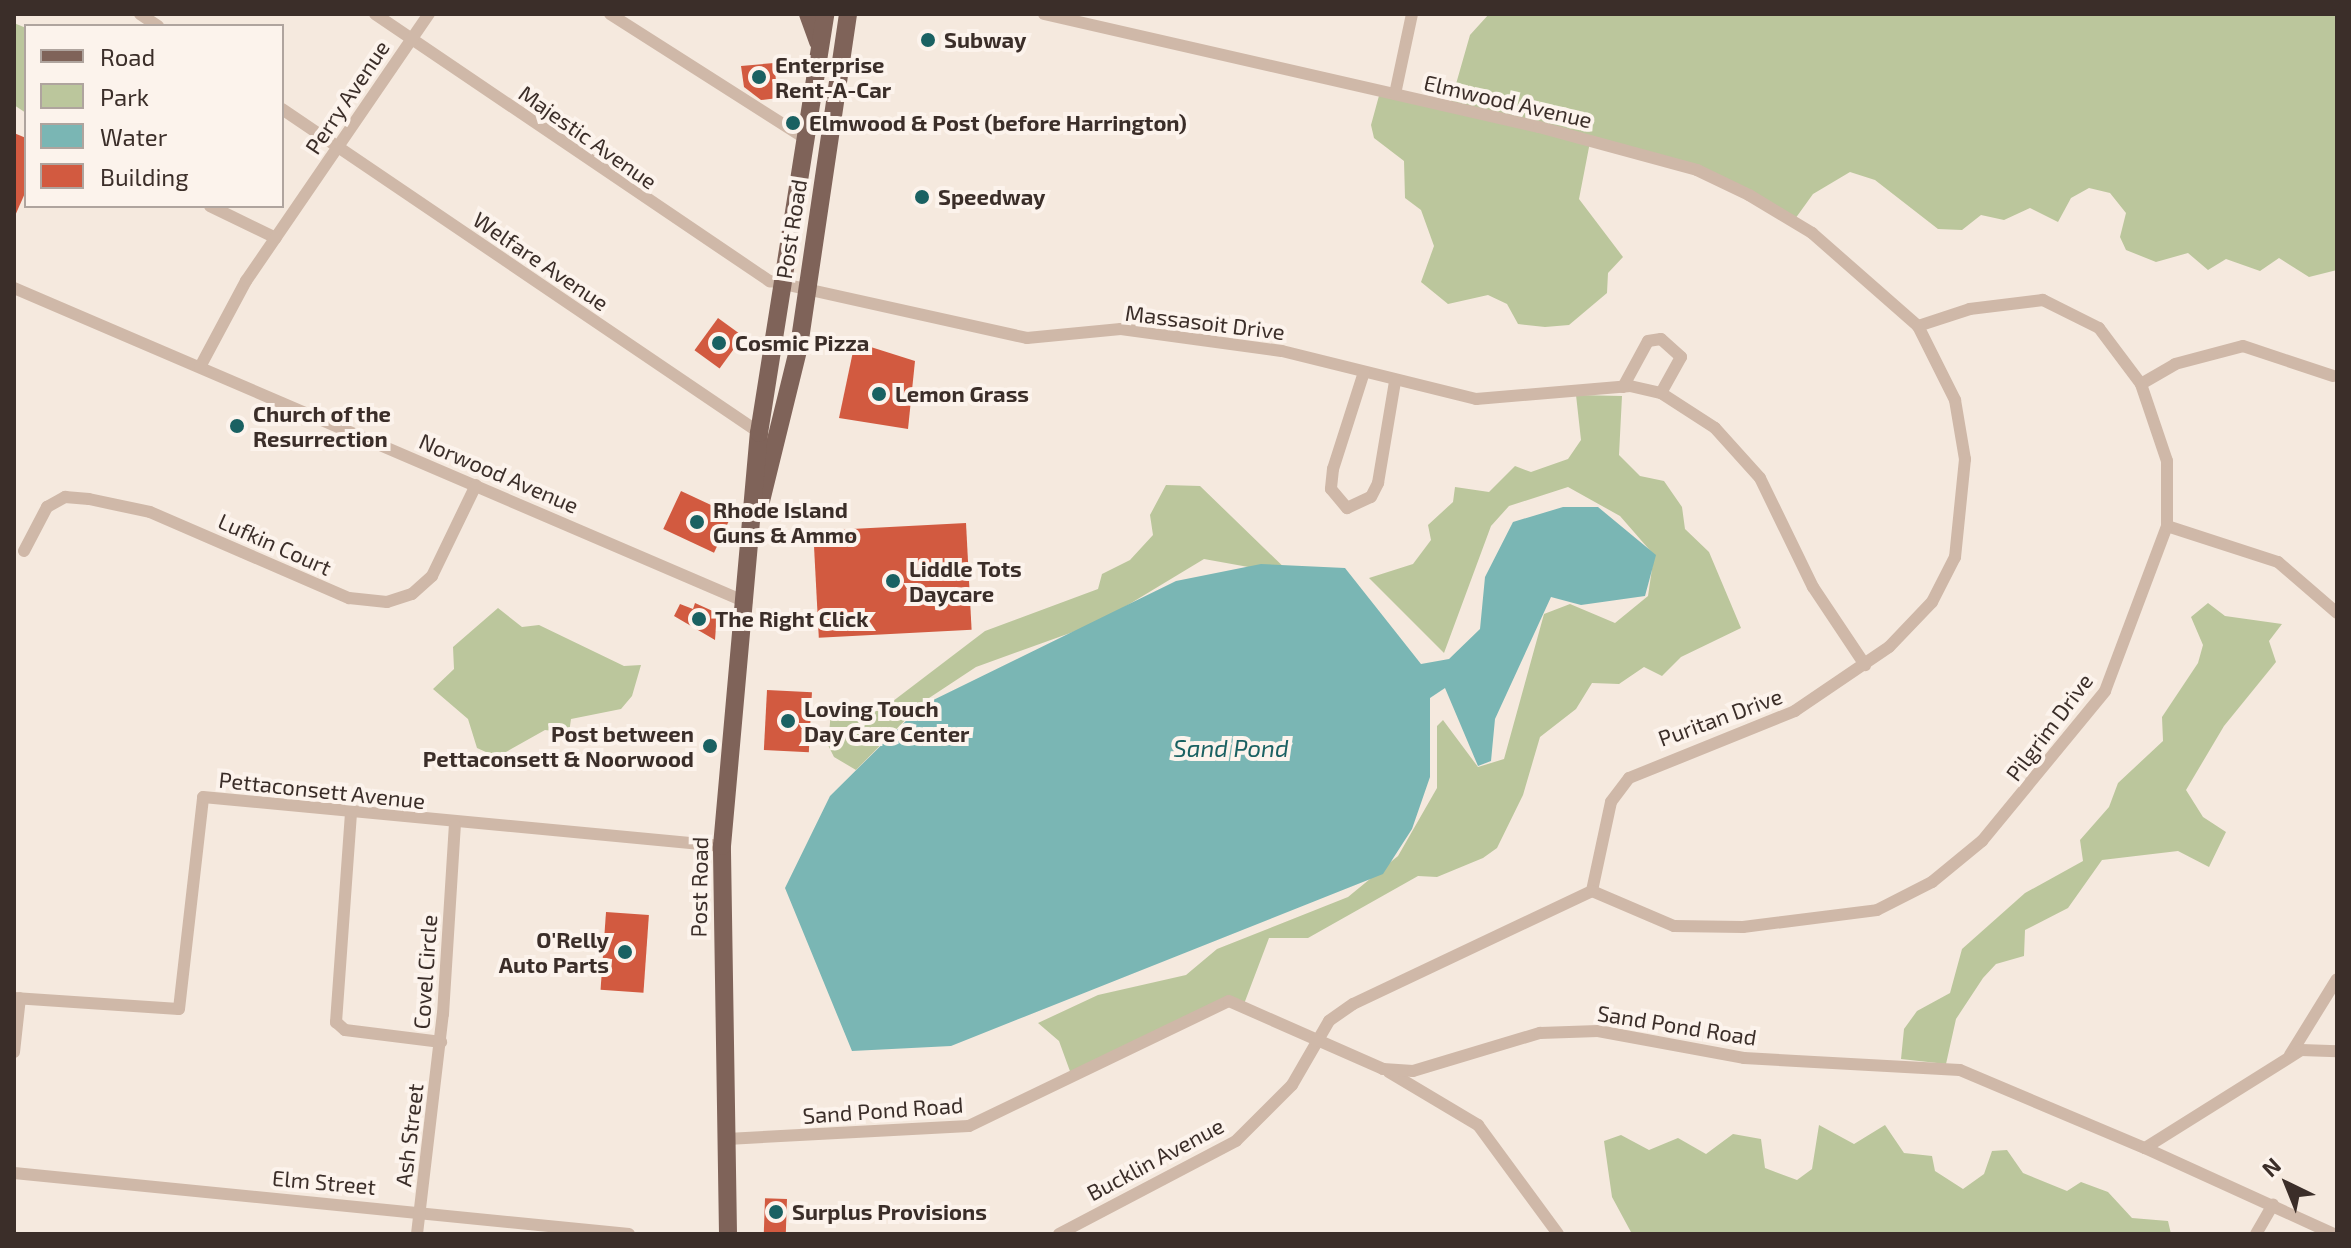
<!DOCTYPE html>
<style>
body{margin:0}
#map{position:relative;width:2351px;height:1248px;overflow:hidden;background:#f5e9de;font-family:"Exo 2",sans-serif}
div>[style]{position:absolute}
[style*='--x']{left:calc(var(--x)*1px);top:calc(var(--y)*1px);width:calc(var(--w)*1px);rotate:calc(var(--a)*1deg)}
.green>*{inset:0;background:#bbc69c}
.water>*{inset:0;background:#7ab6b4}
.building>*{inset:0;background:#d25a40;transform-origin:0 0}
.street>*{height:12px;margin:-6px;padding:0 6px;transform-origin:6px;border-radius:6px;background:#cfb8a8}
.primary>*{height:18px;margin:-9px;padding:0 9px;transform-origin:9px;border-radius:9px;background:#7f6359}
.dots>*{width:22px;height:22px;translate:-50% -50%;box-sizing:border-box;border:4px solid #fcf3ec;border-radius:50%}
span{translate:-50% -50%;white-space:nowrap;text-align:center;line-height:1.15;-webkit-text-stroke:8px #fcf3ec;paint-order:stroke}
.poi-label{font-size:22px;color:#3b2e29;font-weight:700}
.left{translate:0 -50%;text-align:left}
.right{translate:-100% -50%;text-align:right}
.street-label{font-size:22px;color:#3b2e29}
.water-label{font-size:24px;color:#1a6162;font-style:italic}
.frame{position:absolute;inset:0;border:16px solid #3b2e29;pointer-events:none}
.legend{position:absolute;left:24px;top:24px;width:260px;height:184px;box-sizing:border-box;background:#fcf3ec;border:2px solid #afa49e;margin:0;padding:10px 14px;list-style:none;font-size:24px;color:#3b2e29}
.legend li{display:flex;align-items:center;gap:16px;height:40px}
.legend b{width:40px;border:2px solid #afa49e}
.north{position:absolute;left:2247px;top:1144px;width:80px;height:80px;-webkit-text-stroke:6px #fcf3ec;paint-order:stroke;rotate:317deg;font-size:22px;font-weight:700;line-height:32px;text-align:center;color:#3b2e29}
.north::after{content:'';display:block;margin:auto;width:28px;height:36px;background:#3b2e29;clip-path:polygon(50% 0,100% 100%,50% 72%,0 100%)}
</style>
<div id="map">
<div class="green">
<div style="clip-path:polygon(1489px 14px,2337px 14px,2337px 270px,2309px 277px,2279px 258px,2260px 271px,2226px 259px,2208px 270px,2188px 253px,2156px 262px,2126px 250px,2120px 237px,2126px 213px,2110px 193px,2089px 188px,2071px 198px,2058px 222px,2030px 208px,2004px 220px,1981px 215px,1962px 230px,1938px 229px,1875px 180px,1850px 172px,1813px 194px,1795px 219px,1693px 167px,1590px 142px,1579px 199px,1623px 257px,1608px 273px,1607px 293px,1569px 325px,1545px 327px,1518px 324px,1507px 304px,1488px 295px,1448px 304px,1421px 282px,1434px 246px,1421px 210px,1405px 198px,1404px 161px,1374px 138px,1371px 125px,1380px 92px,1450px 105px,1470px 35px)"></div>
<div style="clip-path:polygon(14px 23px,26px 28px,26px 113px,14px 105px)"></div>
<div style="clip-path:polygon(1576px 395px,1622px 396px,1619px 455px,1640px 476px,1664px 481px,1682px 507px,1685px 529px,1709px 552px,1741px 628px,1681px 657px,1662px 676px,1644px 667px,1619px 684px,1592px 683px,1576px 709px,1540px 737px,1523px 795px,1497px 848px,1483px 858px,1437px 877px,1418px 876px,1308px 938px,1269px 938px,1244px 1004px,1228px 1001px,1071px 1074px,1059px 1041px,1038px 1023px,1098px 995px,1186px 975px,1217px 949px,1348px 897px,1398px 856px,1437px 788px,1437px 726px,1443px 720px,1478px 767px,1504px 759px,1544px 614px,1570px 604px,1615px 623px,1648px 596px,1654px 555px,1620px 516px,1568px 487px,1509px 506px,1491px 526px,1444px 653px,1369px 578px,1413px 564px,1431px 540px,1428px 525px,1453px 502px,1455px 487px,1489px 492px,1515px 466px,1531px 472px,1568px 459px,1581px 440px)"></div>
<div style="clip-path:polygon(1166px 485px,1200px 486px,1292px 575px,1204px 559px,1098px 623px,976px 667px,923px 702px,856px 770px,834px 757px,828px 745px,831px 711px,880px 711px,985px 631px,1098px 589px,1102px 574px,1130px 560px,1153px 535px,1150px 515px)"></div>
<div style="clip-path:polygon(2208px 603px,2225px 616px,2282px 624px,2269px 641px,2276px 662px,2224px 726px,2186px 790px,2203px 817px,2226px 832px,2209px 867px,2178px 851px,2102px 860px,2068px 908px,2025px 930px,2024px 956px,1996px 964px,1983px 978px,1956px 1019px,1946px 1064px,1901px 1059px,1904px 1029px,1917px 1011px,1950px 993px,1962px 949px,2025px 893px,2083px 861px,2080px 840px,2109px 807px,2118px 783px,2163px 741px,2162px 717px,2198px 663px,2203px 645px,2191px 617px)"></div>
<div style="clip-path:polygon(498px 608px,522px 627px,539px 625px,624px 666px,641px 665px,632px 696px,621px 709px,571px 719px,569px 733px,545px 730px,497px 757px,477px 748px,468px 719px,433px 689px,454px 669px,453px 647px)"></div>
<div style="clip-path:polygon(1819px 1125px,1854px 1144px,1885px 1125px,1904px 1153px,1932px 1156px,1935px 1171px,1963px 1189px,1984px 1174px,1992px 1151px,2007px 1150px,2023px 1173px,2067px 1191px,2081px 1182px,2108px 1192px,2132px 1218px,2168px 1221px,2171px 1234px,1632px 1234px,1612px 1197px,1604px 1141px,1621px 1135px,1649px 1150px,1678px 1138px,1706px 1154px,1733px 1134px,1761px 1139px,1765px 1168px,1797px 1180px,1812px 1169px)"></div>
</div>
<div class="water">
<div style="clip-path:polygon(1563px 507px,1598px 507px,1656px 555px,1645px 596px,1581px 605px,1551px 597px,1495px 719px,1491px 761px,1478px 766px,1445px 688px,1430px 698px,1430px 777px,1412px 829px,1383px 874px,951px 1046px,852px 1051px,785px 888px,830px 796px,921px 706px,1176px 581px,1261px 564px,1345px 568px,1421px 664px,1449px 659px,1480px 629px,1485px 577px,1513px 522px)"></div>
</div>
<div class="building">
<div style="clip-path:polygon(774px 63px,778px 98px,761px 100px,744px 87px,741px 66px)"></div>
<div style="clip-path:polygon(14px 133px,26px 138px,26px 191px,14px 218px)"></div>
<div style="left:718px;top:318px;width:31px;height:40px;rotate:36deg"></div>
<div style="clip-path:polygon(855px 342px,915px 361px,908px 429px,839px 418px)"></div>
<div style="left:681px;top:491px;width:56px;height:42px;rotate:25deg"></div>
<div style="left:966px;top:523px;width:107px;height:153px;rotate:87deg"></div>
<div style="clip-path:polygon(695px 603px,717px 613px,715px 640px,674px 616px,680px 604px,693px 609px)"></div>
<div style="left:767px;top:690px;width:45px;height:60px;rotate:3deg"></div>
<div style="left:606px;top:912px;width:43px;height:78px;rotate:4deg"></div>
<div style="left:787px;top:1199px;width:35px;height:22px;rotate:92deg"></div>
</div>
<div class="street">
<div style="--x:140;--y:14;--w:22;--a:34"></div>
<div style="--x:375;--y:14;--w:477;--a:34.1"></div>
<div style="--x:770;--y:281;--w:263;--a:12.5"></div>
<div style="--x:1027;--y:338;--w:94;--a:-5.5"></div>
<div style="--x:1121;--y:329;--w:162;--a:7.8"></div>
<div style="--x:1282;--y:351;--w:200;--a:13.9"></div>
<div style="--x:1476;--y:399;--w:155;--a:-4.8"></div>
<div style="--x:1630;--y:386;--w:32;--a:13"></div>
<div style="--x:1661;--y:393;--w:64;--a:32.9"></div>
<div style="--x:1715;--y:428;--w:67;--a:48"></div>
<div style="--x:1760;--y:478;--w:121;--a:64.1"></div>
<div style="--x:1813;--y:587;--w:94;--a:56.3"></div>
<div style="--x:610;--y:14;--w:232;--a:32.5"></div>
<div style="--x:1044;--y:14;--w:508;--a:12.86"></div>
<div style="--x:1539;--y:127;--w:164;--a:15.2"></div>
<div style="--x:1697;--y:170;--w:58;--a:25.7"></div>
<div style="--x:1749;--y:195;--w:74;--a:31.1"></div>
<div style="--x:1812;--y:233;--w:141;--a:41.3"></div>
<div style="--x:1918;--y:326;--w:83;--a:63.4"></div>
<div style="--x:1955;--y:400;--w:60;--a:80.4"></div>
<div style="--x:1965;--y:459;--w:99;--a:95.8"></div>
<div style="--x:1955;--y:557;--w:51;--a:117.1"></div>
<div style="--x:1932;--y:602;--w:62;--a:133.7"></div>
<div style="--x:1889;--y:647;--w:114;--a:145.8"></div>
<div style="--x:1795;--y:711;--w:179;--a:158"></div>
<div style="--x:1629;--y:778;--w:30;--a:127"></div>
<div style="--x:1611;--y:802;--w:91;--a:102.1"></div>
<div style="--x:1592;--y:891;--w:264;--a:154.7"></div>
<div style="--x:1353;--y:1004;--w:29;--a:145"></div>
<div style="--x:1329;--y:1021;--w:74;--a:120"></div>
<div style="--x:1292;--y:1085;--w:79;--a:135"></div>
<div style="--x:1236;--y:1141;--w:200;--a:152.3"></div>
<div style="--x:1395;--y:94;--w:82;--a:-78"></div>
<div style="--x:282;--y:109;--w:581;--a:34.13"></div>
<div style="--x:210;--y:206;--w:73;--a:25.9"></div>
<div style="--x:14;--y:288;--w:797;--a:23.22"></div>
<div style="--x:200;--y:367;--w:98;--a:-61.9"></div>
<div style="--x:246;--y:281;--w:324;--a:-55.6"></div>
<div style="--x:1364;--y:372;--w:102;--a:107.7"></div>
<div style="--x:1333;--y:469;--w:20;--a:96"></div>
<div style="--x:1331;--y:489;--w:25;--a:50"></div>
<div style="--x:1347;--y:508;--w:26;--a:-25"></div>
<div style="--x:1371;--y:497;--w:16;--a:-63"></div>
<div style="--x:1378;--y:483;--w:103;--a:-80.5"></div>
<div style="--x:2141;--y:384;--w:39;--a:-30"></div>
<div style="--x:2175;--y:364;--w:70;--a:-14.8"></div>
<div style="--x:2243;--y:346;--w:95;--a:18.4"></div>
<div style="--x:1623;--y:387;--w:52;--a:-61.5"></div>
<div style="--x:1648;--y:341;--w:13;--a:-9"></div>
<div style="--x:1661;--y:339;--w:27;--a:42"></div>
<div style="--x:1681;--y:357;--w:41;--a:119.1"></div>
<div style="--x:2167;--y:526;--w:117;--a:18"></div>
<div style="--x:2278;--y:562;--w:78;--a:40.8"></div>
<div style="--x:24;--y:551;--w:50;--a:-62.4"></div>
<div style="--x:47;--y:507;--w:21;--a:-29"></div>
<div style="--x:65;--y:497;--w:24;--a:5"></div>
<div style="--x:89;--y:499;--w:62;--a:12"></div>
<div style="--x:150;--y:512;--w:217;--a:23.4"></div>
<div style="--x:349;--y:598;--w:38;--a:6"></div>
<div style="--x:387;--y:602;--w:26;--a:-18"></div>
<div style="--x:412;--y:594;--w:27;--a:-42"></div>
<div style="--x:432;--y:576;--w:101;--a:-64.2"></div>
<div style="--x:351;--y:813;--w:210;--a:94.1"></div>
<div style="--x:336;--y:1022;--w:12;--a:42"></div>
<div style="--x:345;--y:1030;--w:97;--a:7.1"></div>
<div style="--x:1592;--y:891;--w:89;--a:23.1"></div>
<div style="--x:1674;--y:926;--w:69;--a:0.8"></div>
<div style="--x:1743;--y:927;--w:135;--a:-7.2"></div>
<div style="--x:1877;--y:910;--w:62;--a:-27"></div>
<div style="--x:1932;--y:882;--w:65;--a:-39.4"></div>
<div style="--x:1982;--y:841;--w:194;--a:-50.6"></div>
<div style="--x:2105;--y:691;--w:176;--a:-69.4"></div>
<div style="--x:2167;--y:526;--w:65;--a:-90"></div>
<div style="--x:2167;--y:461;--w:81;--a:-108.7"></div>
<div style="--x:2141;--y:384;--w:70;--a:-126.9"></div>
<div style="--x:2099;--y:328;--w:63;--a:-153.4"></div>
<div style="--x:2043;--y:300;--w:74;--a:173"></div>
<div style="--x:1970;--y:309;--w:55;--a:161.9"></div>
<div style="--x:14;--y:998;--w:165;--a:3.8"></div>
<div style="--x:179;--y:1009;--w:213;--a:-83.5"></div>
<div style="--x:203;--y:797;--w:521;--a:5.39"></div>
<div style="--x:14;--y:1052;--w:54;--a:-83.7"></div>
<div style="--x:2290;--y:1055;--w:89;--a:-58.3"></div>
<div style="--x:1389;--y:1072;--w:104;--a:30.8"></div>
<div style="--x:1478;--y:1125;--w:135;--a:53.7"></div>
<div style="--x:727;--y:1139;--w:242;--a:-3.1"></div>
<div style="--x:969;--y:1126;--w:288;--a:-25.7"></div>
<div style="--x:1229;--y:1001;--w:168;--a:23.8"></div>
<div style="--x:1383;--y:1069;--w:30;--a:4"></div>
<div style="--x:1413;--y:1071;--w:133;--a:-16.7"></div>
<div style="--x:1540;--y:1033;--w:58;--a:-2"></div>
<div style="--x:1598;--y:1031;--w:148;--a:10.5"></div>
<div style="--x:1744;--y:1058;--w:216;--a:3.2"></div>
<div style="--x:1960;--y:1070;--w:201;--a:22.9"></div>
<div style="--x:2145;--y:1148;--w:184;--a:-32.1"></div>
<div style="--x:2301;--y:1050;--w:36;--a:2"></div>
<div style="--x:2145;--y:1148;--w:208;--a:24.5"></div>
<div style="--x:14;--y:1173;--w:618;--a:5.66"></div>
<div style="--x:417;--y:1234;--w:222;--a:-83.3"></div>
<div style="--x:443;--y:1014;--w:189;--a:-86.4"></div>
<div style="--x:2256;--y:1234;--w:34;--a:-60"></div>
</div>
<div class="primary">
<div style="--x:808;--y:14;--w:30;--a:70"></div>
<div style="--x:760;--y:505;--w:164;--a:-76.2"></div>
<div style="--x:799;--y:346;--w:336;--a:-81.6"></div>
<div style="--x:728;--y:1234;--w:388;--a:-90.9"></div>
<div style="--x:722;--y:846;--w:415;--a:-84.9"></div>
<div style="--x:759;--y:433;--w:424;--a:-81"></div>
</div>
<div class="dots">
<div style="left:928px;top:40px;background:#1a6162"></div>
<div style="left:759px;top:77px;background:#1a6162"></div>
<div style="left:793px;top:123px;background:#1a6162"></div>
<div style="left:922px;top:197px;background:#1a6162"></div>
<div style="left:719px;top:343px;background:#1a6162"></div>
<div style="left:879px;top:394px;background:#1a6162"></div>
<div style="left:237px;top:426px;background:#1a6162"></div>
<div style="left:697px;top:522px;background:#1a6162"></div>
<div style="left:893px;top:581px;background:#1a6162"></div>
<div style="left:699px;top:619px;background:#1a6162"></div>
<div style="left:788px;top:721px;background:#1a6162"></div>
<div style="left:710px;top:746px;background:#1a6162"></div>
<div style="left:625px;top:952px;background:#1a6162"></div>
<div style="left:776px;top:1212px;background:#1a6162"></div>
</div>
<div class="poi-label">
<span class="left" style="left:944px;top:40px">Subway</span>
<span class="left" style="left:775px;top:77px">Enterprise<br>Rent-A-Car</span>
<span class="left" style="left:809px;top:123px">Elmwood &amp; Post (before Harrington)</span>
<span class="left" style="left:938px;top:197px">Speedway</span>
<span class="left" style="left:735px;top:343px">Cosmic Pizza</span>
<span class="left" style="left:895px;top:394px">Lemon Grass</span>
<span class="left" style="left:253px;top:426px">Church of the<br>Resurrection</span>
<span class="left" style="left:713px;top:522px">Rhode Island<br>Guns &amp; Ammo</span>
<span class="left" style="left:909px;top:581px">Liddle Tots<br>Daycare</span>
<span class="left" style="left:715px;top:619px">The Right Click</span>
<span class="left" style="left:804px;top:721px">Loving Touch<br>Day Care Center</span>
<span class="right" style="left:694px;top:746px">Post between<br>Pettaconsett &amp; Noorwood</span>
<span class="right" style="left:609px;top:952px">O'Relly<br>Auto Parts</span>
<span class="left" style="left:792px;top:1212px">Surplus Provisions</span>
</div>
<div class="street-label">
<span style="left:347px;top:97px;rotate:-56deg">Perry Avenue</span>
<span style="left:1508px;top:101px;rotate:13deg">Elmwood Avenue</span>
<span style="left:588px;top:137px;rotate:35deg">Majestic Avenue</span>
<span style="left:791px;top:229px;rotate:-81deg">Post Road</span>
<span style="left:541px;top:261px;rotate:34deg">Welfare Avenue</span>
<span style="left:1205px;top:322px;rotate:7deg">Massasoit Drive</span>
<span style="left:499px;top:473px;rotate:23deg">Norwood Avenue</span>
<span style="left:275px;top:544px;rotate:24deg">Lufkin Court</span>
<span style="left:1720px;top:717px;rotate:-20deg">Puritan Drive</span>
<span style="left:2049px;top:727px;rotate:-53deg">Pilgrim Drive</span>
<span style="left:322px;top:790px;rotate:6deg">Pettaconsett Avenue</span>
<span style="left:699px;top:887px;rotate:-89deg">Post Road</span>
<span style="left:425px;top:972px;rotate:-86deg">Covel Circle</span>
<span style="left:1677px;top:1025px;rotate:9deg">Sand Pond Road</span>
<span style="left:883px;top:1110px;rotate:-4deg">Sand Pond Road</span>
<span style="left:409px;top:1135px;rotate:-83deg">Ash Street</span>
<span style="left:1155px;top:1159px;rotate:-28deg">Bucklin Avenue</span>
<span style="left:324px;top:1182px;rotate:5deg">Elm Street</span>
</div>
<div class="water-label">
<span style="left:1231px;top:748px">Sand Pond</span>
</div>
<div class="frame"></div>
<ul class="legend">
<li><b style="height:10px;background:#7f6359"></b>Road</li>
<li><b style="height:22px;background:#bbc69c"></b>Park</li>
<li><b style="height:22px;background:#7ab6b4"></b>Water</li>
<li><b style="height:22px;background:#d25a40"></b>Building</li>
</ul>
<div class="north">N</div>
</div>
